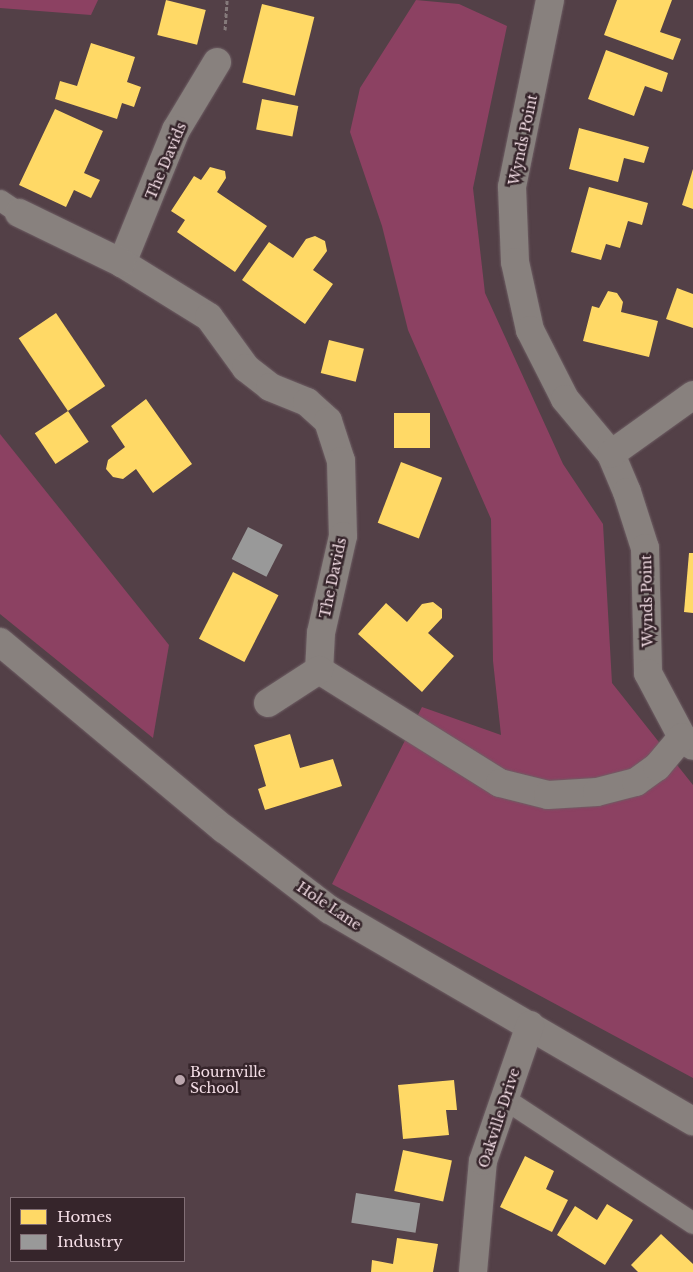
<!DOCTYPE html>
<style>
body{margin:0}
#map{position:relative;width:693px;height:1272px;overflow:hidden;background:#534047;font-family:"Libre Baskerville",serif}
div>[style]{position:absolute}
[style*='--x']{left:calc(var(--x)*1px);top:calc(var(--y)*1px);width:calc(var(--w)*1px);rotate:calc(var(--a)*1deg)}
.green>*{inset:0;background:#8c4162}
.homes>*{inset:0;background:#ffd966;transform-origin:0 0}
.industry>*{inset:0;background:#999;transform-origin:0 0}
.path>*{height:3px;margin-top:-1.5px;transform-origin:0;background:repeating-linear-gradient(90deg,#857a7b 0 4px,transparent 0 6.5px)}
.roads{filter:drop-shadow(0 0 1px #6e5e64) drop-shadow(0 0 1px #6e5e64)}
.lane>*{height:21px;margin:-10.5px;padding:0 10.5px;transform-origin:10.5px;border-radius:10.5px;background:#88817e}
.street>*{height:28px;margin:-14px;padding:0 14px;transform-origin:14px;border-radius:14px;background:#88817e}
.dots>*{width:14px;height:14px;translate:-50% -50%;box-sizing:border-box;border:2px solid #36252b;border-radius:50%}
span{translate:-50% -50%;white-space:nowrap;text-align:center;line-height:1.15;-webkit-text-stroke:5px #36252b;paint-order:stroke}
.street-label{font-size:14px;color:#f4dee6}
.poi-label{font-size:14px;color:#f4dee6}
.left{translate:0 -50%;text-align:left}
.legend{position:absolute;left:10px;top:1197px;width:175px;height:65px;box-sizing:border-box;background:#36252b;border:1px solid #826f76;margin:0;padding:6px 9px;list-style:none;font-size:15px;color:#f4dee6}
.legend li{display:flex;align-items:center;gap:10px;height:25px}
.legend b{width:25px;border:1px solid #826f76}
</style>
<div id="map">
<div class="green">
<div style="clip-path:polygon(0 0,98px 0,91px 15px,0 8px)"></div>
<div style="clip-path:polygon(416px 0,459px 4px,507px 26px,473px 188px,485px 293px,563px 464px,603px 524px,612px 683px,693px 785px,693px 1078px,332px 884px,422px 707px,501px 735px,493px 661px,491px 519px,408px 330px,382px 226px,350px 132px,360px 88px)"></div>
<div style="clip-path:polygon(0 434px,169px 645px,153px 738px,0 614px)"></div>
</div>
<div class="homes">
<div style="left:166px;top:0;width:41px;height:36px;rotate:14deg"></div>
<div style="clip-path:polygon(617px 0,672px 0,660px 32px,681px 39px,673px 60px,604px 35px)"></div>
<div style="left:262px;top:4px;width:54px;height:81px;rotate:14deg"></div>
<div style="clip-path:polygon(91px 43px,135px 57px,127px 82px,141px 87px,134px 107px,122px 103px,117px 119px,55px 99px,60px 81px,77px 86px)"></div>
<div style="clip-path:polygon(606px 50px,668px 73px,662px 92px,645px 86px,634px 116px,588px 99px)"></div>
<div style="left:262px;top:99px;width:37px;height:31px;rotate:11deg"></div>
<div style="clip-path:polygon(55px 109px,103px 131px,84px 173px,100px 180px,91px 198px,74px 190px,66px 207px,19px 185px)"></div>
<div style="clip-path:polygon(579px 128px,649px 147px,644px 163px,624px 158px,618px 182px,569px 169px)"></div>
<div style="clip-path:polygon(210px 167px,225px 171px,226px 178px,217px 192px,267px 226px,235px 272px,177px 232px,185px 220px,171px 211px,194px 176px,201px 180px)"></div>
<div style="clip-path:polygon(693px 169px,693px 209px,682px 205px)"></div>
<div style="clip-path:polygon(589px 187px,648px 203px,642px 225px,628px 221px,620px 248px,606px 244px,601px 260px,571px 252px)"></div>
<div style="clip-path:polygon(315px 236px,325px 241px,327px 251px,313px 270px,333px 284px,305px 324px,242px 280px,269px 242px,293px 258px,306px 239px)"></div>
<div style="clip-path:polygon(677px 288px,693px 294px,693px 328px,666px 319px)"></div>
<div style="clip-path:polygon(608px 291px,617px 293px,623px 302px,621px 312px,658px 321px,649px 357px,583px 341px,592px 306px,599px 308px)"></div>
<div style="left:56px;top:313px;width:88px;height:45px;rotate:56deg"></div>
<div style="left:329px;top:340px;width:36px;height:34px;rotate:14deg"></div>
<div style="clip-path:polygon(146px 399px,192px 464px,153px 493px,136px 469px,123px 479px,113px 477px,106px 469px,108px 460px,125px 447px,111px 426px)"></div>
<div style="left:68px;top:411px;width:37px;height:40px;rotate:56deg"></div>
<div style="left:430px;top:413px;width:35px;height:36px;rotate:90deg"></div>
<div style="left:401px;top:462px;width:44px;height:65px;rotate:21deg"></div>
<div style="clip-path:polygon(689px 553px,693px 553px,693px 613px,684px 612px)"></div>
<div style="left:233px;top:572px;width:51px;height:75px;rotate:27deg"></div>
<div style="clip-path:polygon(433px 602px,442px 609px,442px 618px,428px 633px,454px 656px,422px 692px,358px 634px,386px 603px,407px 622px,422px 604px)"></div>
<div style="clip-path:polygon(290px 734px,300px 768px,333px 759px,342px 786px,265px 810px,258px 789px,266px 786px,254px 745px)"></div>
<div style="clip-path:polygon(454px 1080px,457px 1110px,446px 1110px,449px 1135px,403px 1139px,398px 1085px)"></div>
<div style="left:403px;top:1150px;width:50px;height:42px;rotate:12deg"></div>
<div style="clip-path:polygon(525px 1156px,554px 1171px,546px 1189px,568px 1200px,552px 1232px,500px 1207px)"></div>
<div style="clip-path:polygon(607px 1204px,633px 1220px,605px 1265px,557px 1235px,575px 1206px,597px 1220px)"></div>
<div style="clip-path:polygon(661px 1234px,693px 1264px,693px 1272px,638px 1272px,631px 1265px)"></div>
<div style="clip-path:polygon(397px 1238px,438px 1244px,433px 1272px,371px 1272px,372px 1260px,393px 1264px)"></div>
</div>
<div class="industry">
<div style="left:248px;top:527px;width:39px;height:36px;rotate:27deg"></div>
<div style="left:356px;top:1193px;width:65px;height:30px;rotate:9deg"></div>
</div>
<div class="path">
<div style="--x:225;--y:30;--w:30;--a:-86"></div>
</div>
<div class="roads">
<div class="lane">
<div style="--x:0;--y:200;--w:23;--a:34"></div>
<div style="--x:505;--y:1099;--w:225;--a:33.4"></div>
</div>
<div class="street">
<div style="--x:550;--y:0;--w:191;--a:101.5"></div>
<div style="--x:512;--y:187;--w:75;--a:87.7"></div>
<div style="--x:515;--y:262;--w:70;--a:77.6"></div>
<div style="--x:530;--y:330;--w:77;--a:63.1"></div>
<div style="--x:565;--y:399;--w:72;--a:50.1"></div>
<div style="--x:611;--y:454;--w:41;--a:67.2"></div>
<div style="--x:627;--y:492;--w:59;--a:72.2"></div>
<div style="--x:645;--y:548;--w:125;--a:88.6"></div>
<div style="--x:648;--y:673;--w:72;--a:62"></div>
<div style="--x:682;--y:737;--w:14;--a:39"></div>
<div style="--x:217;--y:62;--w:79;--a:121.1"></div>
<div style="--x:176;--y:130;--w:144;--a:112.1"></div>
<div style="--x:122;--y:263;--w:102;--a:31.8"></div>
<div style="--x:209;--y:317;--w:63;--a:54"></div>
<div style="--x:246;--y:368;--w:31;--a:38"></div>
<div style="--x:270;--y:387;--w:40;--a:22"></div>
<div style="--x:307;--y:402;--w:28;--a:42"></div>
<div style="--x:328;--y:421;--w:42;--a:72"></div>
<div style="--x:341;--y:461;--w:75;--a:88.5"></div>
<div style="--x:343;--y:536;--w:99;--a:102.8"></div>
<div style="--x:321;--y:633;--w:37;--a:93"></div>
<div style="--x:319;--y:670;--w:213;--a:32"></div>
<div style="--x:500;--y:783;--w:49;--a:14"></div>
<div style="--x:548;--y:795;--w:49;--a:-3.5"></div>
<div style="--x:597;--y:792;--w:40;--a:-14.4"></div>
<div style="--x:636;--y:782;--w:26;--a:-36"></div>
<div style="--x:657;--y:767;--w:39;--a:-50"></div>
<div style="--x:19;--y:213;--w:114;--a:25.9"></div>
<div style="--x:611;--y:454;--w:101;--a:-35.7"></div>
<div style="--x:0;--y:642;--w:292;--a:39.9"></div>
<div style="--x:224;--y:829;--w:133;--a:37.4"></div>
<div style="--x:330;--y:910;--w:420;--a:30.2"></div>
<div style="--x:268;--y:703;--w:61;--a:-32.9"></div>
<div style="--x:473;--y:1272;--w:111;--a:-84.9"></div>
<div style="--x:483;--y:1161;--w:144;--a:-70.9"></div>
</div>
</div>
<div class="dots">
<div style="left:180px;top:1080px;background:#bca7ae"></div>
</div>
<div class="street-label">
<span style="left:523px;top:140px;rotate:-78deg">Wynds Point</span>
<span style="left:166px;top:161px;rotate:-67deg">The Davids</span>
<span style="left:333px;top:578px;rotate:-78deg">The Davids</span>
<span style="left:647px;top:601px;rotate:-91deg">Wynds Point</span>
<span style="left:329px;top:906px;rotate:34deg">Hole Lane</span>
<span style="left:499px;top:1118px;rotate:-72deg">Oakville Drive</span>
</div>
<div class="poi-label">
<span class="left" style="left:190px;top:1080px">Bournville<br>School</span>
</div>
<ul class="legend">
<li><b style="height:14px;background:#ffd966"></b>Homes</li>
<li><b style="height:14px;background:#999"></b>Industry</li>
</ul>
</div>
